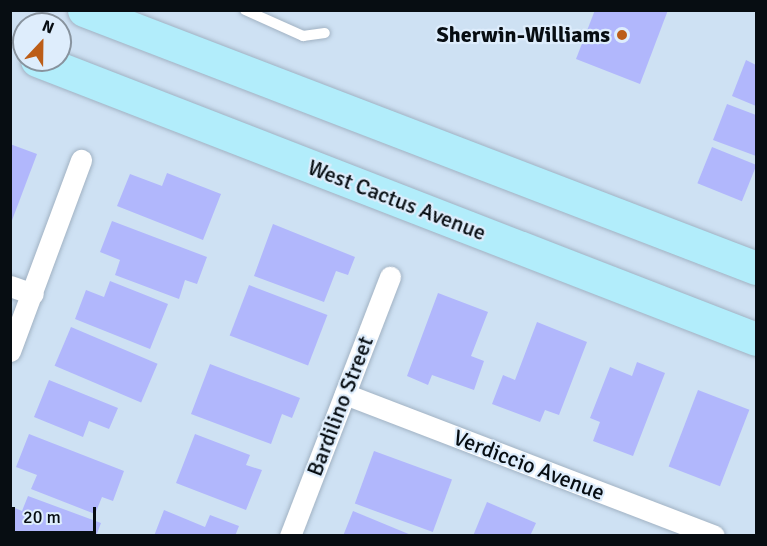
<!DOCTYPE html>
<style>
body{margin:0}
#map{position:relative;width:767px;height:546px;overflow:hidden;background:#cee1f3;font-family:Signika,sans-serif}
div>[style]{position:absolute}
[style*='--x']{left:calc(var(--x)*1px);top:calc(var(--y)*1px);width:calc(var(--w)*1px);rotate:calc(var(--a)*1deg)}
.building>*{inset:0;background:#b1b7fc;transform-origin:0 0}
.roads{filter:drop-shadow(0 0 2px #a1b2c3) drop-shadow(0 0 2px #a1b2c3)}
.lane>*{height:10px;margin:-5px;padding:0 5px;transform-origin:5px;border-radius:5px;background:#fff}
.street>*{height:21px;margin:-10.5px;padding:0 10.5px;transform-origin:10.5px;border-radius:10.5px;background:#fff}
.primary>*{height:33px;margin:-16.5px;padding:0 16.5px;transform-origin:16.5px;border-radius:16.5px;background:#b2edfb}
.dots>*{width:16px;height:16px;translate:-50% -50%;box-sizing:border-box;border:3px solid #deedfc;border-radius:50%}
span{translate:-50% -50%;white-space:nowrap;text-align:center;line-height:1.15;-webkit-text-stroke:4.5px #deedfc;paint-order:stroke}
.poi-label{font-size:22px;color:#070d12;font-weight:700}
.right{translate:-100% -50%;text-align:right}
.street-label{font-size:22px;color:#070d12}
.frame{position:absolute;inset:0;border:12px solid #070d12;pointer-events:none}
.north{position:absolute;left:12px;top:12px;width:60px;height:60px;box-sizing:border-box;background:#deedfc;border:2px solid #88939e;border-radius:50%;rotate:22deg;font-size:16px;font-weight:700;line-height:24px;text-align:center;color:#070d12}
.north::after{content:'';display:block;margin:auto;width:21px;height:27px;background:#bc5d17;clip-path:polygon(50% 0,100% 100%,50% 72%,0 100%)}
.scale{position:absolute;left:12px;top:507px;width:84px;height:27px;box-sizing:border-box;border:3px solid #070d12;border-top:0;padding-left:8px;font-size:18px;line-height:21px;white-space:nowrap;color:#070d12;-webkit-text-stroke:4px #deedfc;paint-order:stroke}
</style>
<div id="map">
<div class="building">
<div style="clip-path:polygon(595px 10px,668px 10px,640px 84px,576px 59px)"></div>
<div style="clip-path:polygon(746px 60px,756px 65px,756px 106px,732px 96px)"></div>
<div style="clip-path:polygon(727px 104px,756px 115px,756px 156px,713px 140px)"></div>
<div style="clip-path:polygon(10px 144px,37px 154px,11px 223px,10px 223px)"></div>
<div style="left:712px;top:147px;width:48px;height:39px;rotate:22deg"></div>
<div style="clip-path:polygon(167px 173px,221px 194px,203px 240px,117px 206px,130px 174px,162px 186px)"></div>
<div style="clip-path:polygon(112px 221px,207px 257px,197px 284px,185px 280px,179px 299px,115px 275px,120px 260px,100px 252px)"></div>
<div style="clip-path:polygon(273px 224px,355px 257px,348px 275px,336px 271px,324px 302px,254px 276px)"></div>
<div style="clip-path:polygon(110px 281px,168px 304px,150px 349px,75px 319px,86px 290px,104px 297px)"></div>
<div style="left:249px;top:285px;width:84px;height:54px;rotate:21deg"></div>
<div style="clip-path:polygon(438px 293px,488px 312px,471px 356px,484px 361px,474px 390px,432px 375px,428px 385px,407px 376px)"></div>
<div style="clip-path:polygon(537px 322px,587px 342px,559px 415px,545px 410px,540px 422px,492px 404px,503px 375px,515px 380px)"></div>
<div style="left:71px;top:327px;width:94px;height:42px;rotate:23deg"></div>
<div style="clip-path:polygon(637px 362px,665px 373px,633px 456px,593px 441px,600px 422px,590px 418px,610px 367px,632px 376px)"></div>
<div style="clip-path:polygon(210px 364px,300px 398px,292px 418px,282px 414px,271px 444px,191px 414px)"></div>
<div style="clip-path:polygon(49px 380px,118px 408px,109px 429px,89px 421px,83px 437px,34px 417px)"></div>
<div style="left:698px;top:390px;width:55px;height:82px;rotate:21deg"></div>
<div style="clip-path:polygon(29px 434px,124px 471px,113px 501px,102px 497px,95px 514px,31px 489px,37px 475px,16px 467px)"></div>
<div style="clip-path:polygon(195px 434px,250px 455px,246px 465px,262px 470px,246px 510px,176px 483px)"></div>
<div style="left:374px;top:451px;width:83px;height:56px;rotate:20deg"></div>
<div style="clip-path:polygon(28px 496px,101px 523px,96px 536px,10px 536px,10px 506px,22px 511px)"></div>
<div style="clip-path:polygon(487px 502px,536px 523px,530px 536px,473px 536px)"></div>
<div style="clip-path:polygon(164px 510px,205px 527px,210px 515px,239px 526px,235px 536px,154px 536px)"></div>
<div style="clip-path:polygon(353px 511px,411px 535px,411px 536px,343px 536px)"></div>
</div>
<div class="roads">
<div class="lane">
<div style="--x:245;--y:10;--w:64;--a:24.1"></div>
<div style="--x:303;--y:36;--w:22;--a:-8"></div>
</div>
<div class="street">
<div style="--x:10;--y:286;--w:24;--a:19"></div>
<div style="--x:10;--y:351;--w:204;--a:-69.6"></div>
<div style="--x:345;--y:394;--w:395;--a:21"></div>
<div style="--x:290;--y:536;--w:278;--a:-68.9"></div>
</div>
<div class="primary">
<div style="--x:84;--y:10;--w:720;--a:21"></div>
<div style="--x:37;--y:60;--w:771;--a:21.21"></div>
</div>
</div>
<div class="dots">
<div style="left:622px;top:35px;background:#bc5d17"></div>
</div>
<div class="poi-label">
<span class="right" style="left:610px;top:35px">Sherwin-Williams</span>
</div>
<div class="street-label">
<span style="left:397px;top:200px;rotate:21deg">West Cactus Avenue</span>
<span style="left:340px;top:406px;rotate:-69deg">Bardilino Street</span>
<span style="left:529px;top:465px;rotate:21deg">Verdiccio Avenue</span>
</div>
<div class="frame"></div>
<div class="north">N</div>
<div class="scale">20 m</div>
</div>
